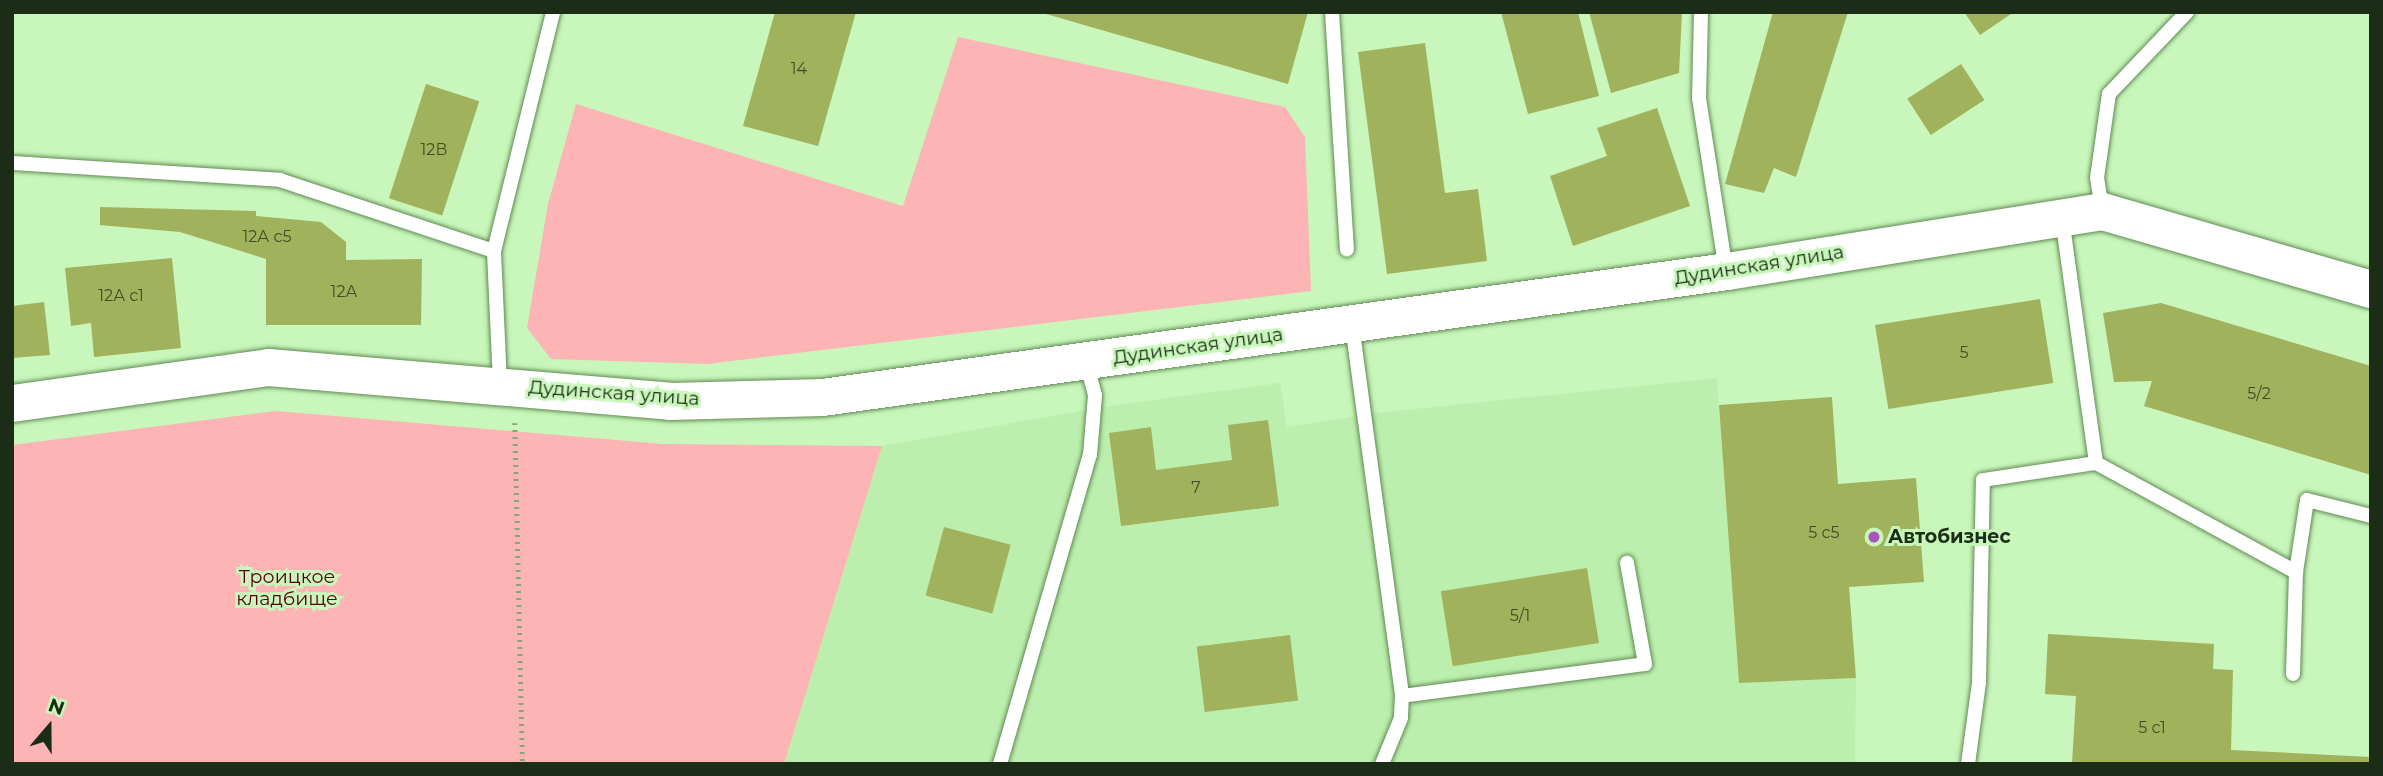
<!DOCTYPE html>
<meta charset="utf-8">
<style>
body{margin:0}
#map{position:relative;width:2383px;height:776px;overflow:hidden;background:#c8f6bb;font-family:Montserrat,sans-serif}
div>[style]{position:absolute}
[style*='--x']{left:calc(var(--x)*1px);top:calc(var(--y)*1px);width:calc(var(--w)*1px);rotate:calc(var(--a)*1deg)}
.built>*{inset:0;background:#bcefad}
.green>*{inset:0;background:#fcb4b4}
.building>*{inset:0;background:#a0b25b;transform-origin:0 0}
.path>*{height:4.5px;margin-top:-2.25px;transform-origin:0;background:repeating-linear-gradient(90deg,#83a67a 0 2px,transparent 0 7px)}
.roads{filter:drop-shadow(0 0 2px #618a54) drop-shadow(0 0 2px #618a54)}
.service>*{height:14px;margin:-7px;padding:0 7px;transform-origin:7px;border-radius:7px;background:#fff}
.tertiary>*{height:37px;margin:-18.5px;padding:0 18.5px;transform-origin:18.5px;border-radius:18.5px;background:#fff}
.dots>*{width:19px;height:19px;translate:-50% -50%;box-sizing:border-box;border:4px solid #c8f6bb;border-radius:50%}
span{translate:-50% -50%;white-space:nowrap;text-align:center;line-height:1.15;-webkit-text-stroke:6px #c8f6bb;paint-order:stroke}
.number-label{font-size:16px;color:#3d4e28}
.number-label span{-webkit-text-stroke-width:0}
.street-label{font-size:19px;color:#1c2d17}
.poi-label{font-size:19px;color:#1c2d17;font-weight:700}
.left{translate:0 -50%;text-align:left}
.park-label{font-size:19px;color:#580113}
.frame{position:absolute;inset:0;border:14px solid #1c2d17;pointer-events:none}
.north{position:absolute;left:14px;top:692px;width:70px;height:70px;-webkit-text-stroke:5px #c8f6bb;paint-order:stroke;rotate:20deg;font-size:19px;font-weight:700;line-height:28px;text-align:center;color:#1c2d17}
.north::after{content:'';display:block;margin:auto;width:24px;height:32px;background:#1c2d17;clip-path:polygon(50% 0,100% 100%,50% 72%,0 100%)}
</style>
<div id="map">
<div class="built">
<div style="clip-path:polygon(1717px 378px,1739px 683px,1856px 678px,1855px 764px,784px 764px,882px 446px,1109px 406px,1280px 383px,1287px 427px,1376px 413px)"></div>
</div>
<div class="green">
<div style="clip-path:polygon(958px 37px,1285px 107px,1305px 137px,1311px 291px,707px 364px,551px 359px,527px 328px,548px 204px,576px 104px,903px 206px)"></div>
<div style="clip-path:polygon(276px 411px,663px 444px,882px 446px,784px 764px,12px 764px,12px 445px)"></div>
</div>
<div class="building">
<div style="clip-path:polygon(775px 12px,856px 12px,818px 146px,743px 126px)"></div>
<div style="clip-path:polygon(1039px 12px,1308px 12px,1288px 84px)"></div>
<div style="clip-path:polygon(1501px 12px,1578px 12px,1599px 96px,1528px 114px)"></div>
<div style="clip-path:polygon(1589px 12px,1682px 12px,1679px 73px,1611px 93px)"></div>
<div style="clip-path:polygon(1773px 12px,1848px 12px,1796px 177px,1774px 168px,1764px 193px,1725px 184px)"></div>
<div style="clip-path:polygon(1964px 12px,2014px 12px,1980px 35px)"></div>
<div style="clip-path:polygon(1425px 43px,1445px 193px,1478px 189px,1487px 261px,1387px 274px,1358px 52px)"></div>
<div style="left:1961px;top:64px;width:43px;height:64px;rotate:57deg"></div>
<div style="left:426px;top:84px;width:56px;height:120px;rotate:18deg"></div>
<div style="clip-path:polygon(1657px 108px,1690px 206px,1573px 246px,1550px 176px,1607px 156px,1597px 128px)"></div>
<div style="clip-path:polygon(100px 207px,256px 211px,256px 216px,321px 222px,346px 242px,346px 260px,422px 259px,421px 325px,266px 325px,266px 259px,180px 232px,100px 225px)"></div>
<div style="clip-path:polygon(172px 258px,181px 348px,94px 357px,91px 323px,71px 326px,65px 268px)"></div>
<div style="left:2040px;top:299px;width:85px;height:167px;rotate:81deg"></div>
<div style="clip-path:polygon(44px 302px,50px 355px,12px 358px,12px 306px)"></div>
<div style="clip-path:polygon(2161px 303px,2371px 366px,2371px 475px,2144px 406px,2152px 381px,2114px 382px,2103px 313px)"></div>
<div style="clip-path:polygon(1832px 397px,1838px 484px,1916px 478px,1924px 582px,1849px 587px,1856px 678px,1739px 683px,1719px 405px)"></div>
<div style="clip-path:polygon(1268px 420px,1279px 506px,1121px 526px,1109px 433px,1151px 427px,1156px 470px,1232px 460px,1228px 425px)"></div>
<div style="left:944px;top:527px;width:69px;height:71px;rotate:15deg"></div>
<div style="left:1587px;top:568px;width:76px;height:148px;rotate:81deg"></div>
<div style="clip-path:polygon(2048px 634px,2214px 644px,2213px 669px,2233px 670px,2231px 750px,2371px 757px,2371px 764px,2072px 764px,2076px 696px,2045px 694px)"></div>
<div style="left:1290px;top:635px;width:66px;height:94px;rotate:83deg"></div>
</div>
<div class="path">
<div style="--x:515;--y:423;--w:341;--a:88.7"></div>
</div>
<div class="roads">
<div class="service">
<div style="--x:1332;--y:12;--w:238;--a:86.4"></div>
<div style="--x:1701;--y:12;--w:86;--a:91.3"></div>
<div style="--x:1699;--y:98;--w:174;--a:81.1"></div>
<div style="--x:12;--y:163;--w:269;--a:3.6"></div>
<div style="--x:280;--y:180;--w:225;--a:18.4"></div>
<div style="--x:2102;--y:209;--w:31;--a:-99"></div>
<div style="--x:2097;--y:178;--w:85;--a:-81.9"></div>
<div style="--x:2109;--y:94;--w:113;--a:-46.4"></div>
<div style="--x:1352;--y:325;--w:374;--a:82.3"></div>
<div style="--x:1402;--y:696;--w:22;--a:93"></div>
<div style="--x:1401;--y:718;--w:50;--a:112.4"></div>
<div style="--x:500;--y:384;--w:133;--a:-92.6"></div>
<div style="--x:494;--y:251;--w:246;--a:-76.1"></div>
<div style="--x:2096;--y:463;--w:228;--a:28.6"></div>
<div style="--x:2296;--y:572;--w:102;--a:91.7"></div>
<div style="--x:2296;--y:572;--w:73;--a:-81.3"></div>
<div style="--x:2307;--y:500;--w:66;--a:14"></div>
<div style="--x:1402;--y:696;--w:245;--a:-7.5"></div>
<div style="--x:1645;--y:664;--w:103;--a:-100.1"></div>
<div style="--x:1000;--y:764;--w:322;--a:-73.8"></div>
<div style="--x:1090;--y:455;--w:60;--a:-85.2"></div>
<div style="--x:1095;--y:395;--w:35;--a:-105"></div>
<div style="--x:1968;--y:764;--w:82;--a:-82.3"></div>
<div style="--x:1979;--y:683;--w:203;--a:-88.9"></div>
<div style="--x:1983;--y:480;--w:114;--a:-8.6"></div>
<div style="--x:2096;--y:463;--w:247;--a:-97.9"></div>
</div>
<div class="tertiary">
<div style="--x:12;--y:403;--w:259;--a:-8"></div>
<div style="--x:268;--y:367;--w:403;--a:4.8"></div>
<div style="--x:670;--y:401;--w:152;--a:-1.5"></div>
<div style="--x:822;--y:397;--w:914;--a:-7.93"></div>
<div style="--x:1727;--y:271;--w:380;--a:-9.1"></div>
<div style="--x:2102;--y:211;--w:280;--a:16.2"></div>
</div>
</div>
<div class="dots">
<div style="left:1874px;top:537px;background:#a953c0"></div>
</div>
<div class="number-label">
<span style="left:799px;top:69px">14</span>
<span style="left:434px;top:150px">12В</span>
<span style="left:267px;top:237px">12А с5</span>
<span style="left:344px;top:292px">12А</span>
<span style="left:121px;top:296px">12А с1</span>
<span style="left:1964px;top:353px">5</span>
<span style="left:2259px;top:394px">5/2</span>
<span style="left:1196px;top:488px">7</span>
<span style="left:1824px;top:533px">5 с5</span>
<span style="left:1520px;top:616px">5/1</span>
<span style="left:2152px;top:728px">5 с1</span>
</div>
<div class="street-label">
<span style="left:1759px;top:265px;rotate:-9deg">Дудинская улица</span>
<span style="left:1198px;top:346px;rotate:-8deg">Дудинская улица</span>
<span style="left:614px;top:393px;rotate:4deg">Дудинская улица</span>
</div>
<div class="poi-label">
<span class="left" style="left:1888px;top:537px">Автобизнес</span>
</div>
<div class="park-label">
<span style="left:287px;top:588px">Троицкое<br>кладбище</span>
</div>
<div class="frame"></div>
<div class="north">N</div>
</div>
